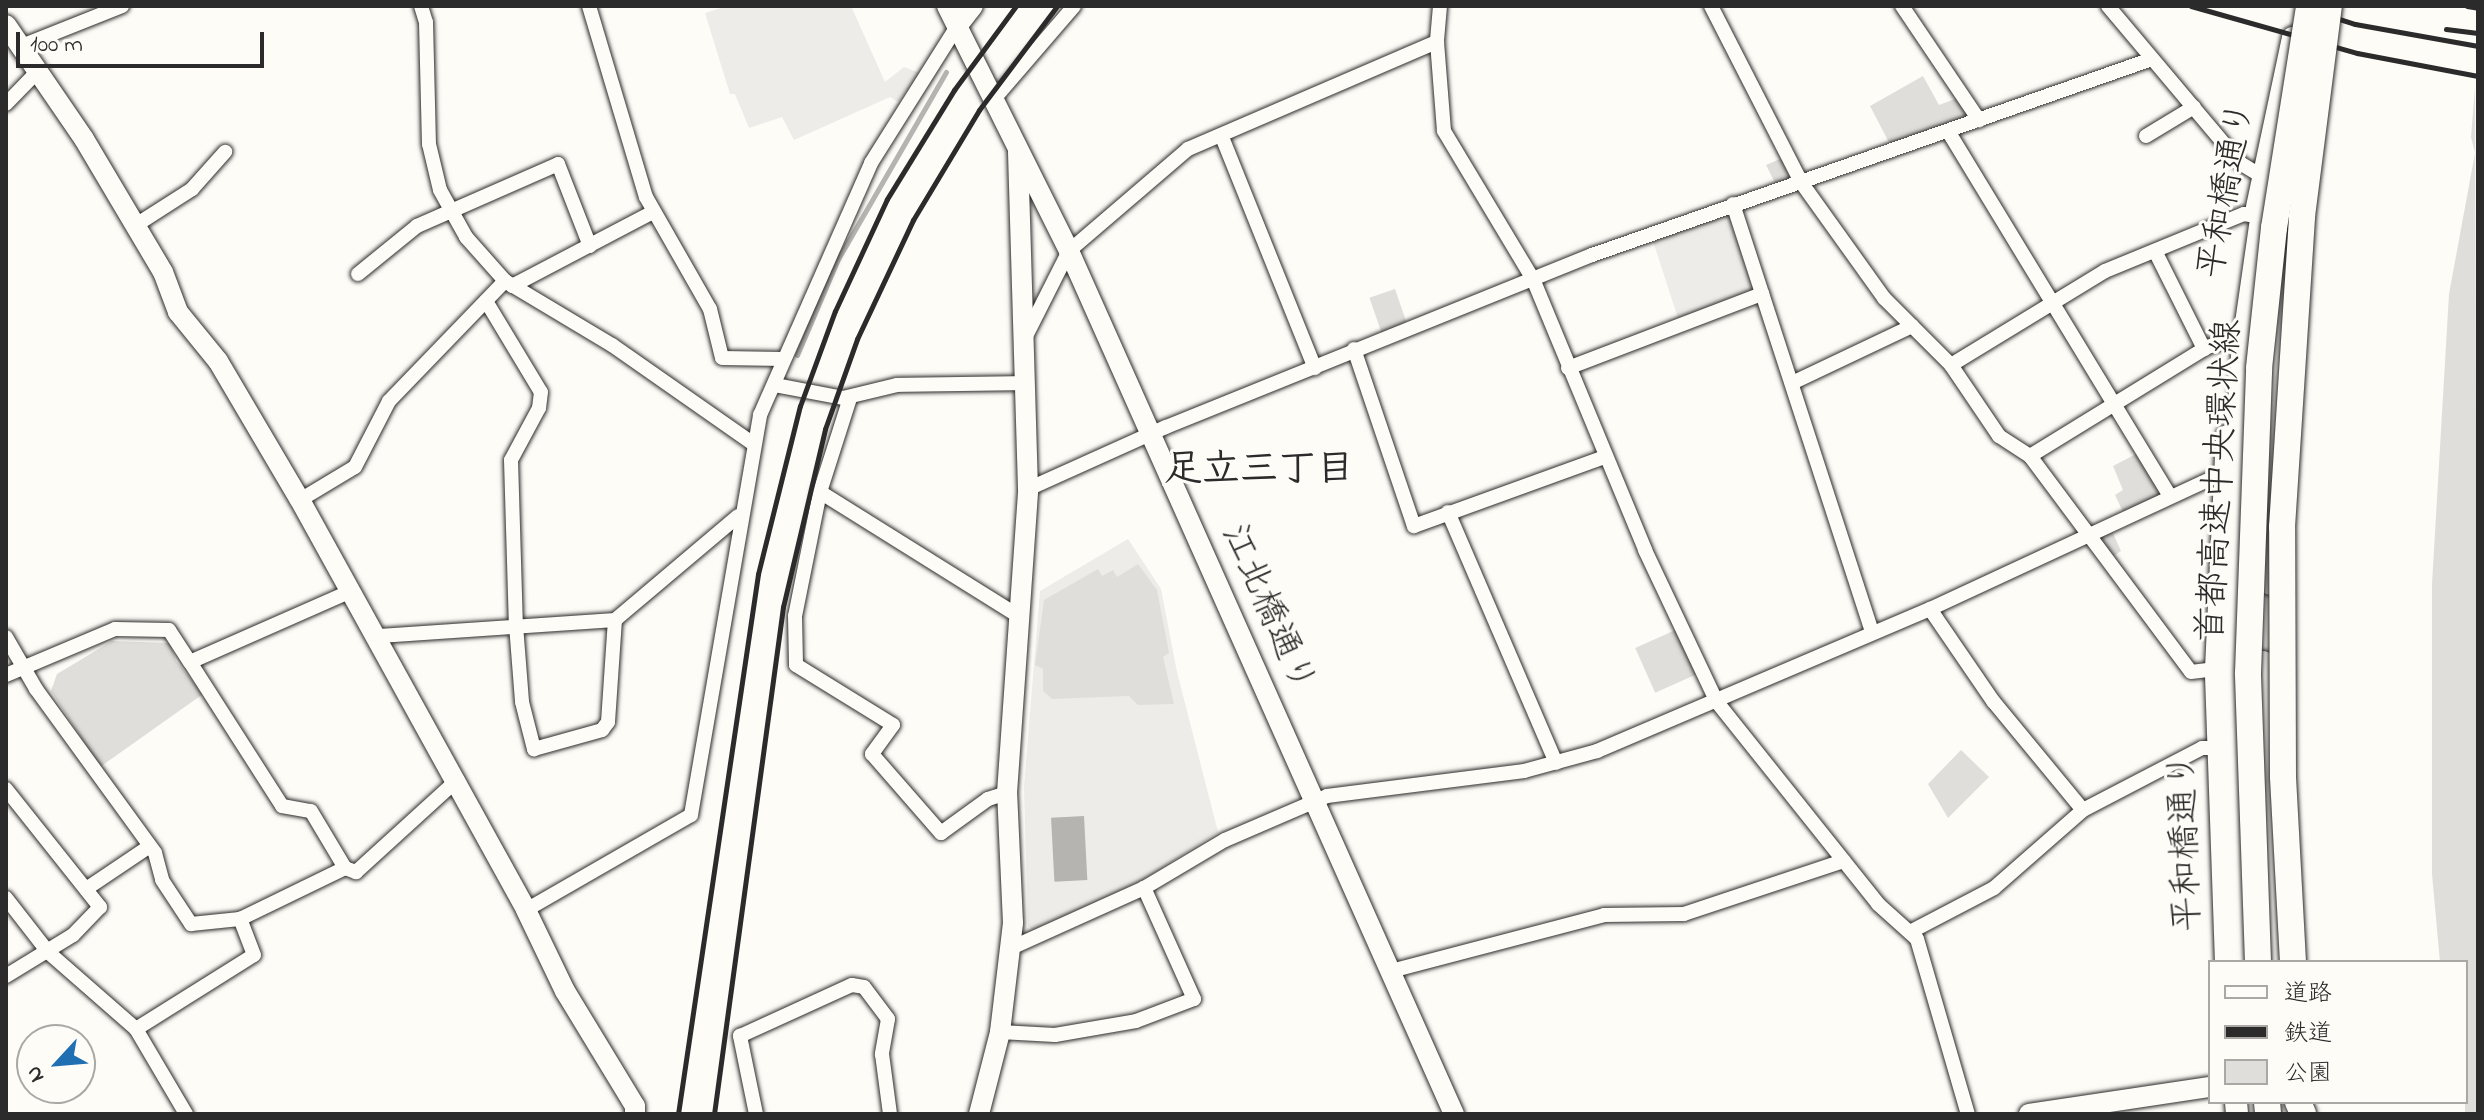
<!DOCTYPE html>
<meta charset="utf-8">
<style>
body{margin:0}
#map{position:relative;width:2484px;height:1120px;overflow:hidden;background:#fdfcf7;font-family:"Indie Flower","Klee One",sans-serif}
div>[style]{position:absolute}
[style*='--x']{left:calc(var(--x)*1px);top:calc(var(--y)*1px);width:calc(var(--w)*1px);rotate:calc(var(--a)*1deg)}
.built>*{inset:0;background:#edece8;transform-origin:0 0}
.green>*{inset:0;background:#dfdeda;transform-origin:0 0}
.water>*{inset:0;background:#b5b4b1;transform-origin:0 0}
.stream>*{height:5px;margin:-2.5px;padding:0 2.5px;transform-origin:2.5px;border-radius:2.5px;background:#b5b4b1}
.roads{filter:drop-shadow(0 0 2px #2b2b2b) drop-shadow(0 0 2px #2b2b2b)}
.street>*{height:14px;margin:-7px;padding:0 7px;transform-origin:7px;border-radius:7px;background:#fdfcf7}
.secondary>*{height:20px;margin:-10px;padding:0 10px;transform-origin:10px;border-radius:10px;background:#fdfcf7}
.primary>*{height:22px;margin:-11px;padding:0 11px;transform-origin:11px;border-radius:11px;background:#fdfcf7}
.highway>*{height:26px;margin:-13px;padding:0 13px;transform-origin:13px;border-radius:13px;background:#fdfcf7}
.rail>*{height:5px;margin:-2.5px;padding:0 2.5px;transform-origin:2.5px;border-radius:2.5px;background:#2b2b2b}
.bridges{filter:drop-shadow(0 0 2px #2b2b2b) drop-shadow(0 0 2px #2b2b2b)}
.highway-bridge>*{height:26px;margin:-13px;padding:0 13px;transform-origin:13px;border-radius:13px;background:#fdfcf7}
span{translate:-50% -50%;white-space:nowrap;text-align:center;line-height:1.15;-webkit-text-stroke:6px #fdfcf7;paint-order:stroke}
.street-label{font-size:36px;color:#2b2b2b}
.neighbourhood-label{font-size:38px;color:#2b2b2b;font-weight:700}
.frame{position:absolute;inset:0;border:8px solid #2b2b2b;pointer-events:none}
.legend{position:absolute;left:2208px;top:960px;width:260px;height:144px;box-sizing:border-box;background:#fdfcf7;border:2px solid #a9a8a5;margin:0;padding:10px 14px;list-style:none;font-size:24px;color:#2b2b2b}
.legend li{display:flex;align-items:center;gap:16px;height:40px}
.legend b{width:40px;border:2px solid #a9a8a5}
.north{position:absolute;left:16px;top:1024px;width:80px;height:80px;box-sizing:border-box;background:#fdfcf7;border:2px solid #a9a8a5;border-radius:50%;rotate:244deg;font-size:22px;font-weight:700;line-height:32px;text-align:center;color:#2b2b2b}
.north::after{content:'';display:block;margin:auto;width:28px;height:36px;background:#1f6fb2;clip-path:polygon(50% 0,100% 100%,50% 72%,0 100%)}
.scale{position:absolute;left:16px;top:32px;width:248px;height:36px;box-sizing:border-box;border:4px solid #2b2b2b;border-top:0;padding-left:10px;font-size:24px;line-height:28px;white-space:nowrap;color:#2b2b2b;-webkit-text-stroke:6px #fdfcf7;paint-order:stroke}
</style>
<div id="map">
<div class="built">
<div style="clip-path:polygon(728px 6px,851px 6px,885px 82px,904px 67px,920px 73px,898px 102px,890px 97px,794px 140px,782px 117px,749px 128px,735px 94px,730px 94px,705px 13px)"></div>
<div style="left:1732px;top:206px;width:92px;height:86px;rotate:72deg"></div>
<div style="clip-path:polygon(1128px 539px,1161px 589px,1177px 672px,1218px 832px,1143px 880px,1034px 931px,1028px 926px,1024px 787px,1040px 591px)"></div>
</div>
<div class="green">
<div style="clip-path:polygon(1923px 76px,1939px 105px,1963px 96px,1978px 119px,1893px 150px,1870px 106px)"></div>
<div style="clip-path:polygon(2475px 87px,2478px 1114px,2465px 1114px,2466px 962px,2440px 962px,2432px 874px,2432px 584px,2449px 294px,2475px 153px,2471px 137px)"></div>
<div style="clip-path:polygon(1785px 157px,1797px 181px,1777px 187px,1766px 165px)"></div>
<div style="left:1395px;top:289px;width:37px;height:27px;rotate:71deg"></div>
<div style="clip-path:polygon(2142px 451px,2165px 494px,2124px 514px,2115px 495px,2123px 490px,2113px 466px)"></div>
<div style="clip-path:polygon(2110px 527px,2121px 551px,2109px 559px,2091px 535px)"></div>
<div style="clip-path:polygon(1138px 564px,1157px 590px,1169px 653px,1163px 657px,1174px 704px,1138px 705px,1129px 696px,1052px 699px,1043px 691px,1043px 669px,1035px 665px,1044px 600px,1098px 569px,1102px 576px,1113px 570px,1117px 577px)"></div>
<div style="left:1680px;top:628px;width:49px;height:49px;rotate:66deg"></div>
<div style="clip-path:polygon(112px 641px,170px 643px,176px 661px,203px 694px,100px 767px,51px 691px,57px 674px)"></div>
<div style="clip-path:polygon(1961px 750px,1989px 777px,1948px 818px,1928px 784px)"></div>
</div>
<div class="water">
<div style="left:1084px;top:816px;width:64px;height:33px;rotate:87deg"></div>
</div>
<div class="stream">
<div style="--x:797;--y:355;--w:104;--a:-66.9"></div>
<div style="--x:838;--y:259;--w:216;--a:-60"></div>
</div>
<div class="roads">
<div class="street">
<div style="--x:421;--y:6;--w:17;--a:73"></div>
<div style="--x:426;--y:22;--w:122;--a:88.6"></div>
<div style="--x:429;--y:144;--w:47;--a:76.6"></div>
<div style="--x:440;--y:190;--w:54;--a:61"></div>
<div style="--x:466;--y:237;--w:59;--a:48.4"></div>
<div style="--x:505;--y:281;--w:125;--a:30.9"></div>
<div style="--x:612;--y:345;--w:171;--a:35"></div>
<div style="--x:589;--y:6;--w:199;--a:73.4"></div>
<div style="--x:646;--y:197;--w:129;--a:60.3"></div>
<div style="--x:710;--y:309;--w:50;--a:76.2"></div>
<div style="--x:722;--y:358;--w:61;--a:0.9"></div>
<div style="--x:1440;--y:6;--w:36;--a:95"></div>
<div style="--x:1437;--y:42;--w:89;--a:85.5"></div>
<div style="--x:1444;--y:131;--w:173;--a:59"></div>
<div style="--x:1533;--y:279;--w:293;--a:67.5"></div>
<div style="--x:1645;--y:550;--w:168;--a:64.7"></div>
<div style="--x:1717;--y:702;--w:258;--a:51.4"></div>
<div style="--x:1878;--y:904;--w:52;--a:41.9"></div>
<div style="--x:1917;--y:939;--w:182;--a:73.8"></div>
<div style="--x:1711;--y:6;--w:198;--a:62.9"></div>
<div style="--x:1801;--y:182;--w:143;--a:54.4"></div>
<div style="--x:1884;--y:298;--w:95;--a:45"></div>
<div style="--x:1951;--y:365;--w:86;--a:55.9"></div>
<div style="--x:1999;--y:436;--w:37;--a:33"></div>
<div style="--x:2030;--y:456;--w:269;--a:53.3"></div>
<div style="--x:2191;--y:672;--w:25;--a:-7"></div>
<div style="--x:1902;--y:6;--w:138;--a:56"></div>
<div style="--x:2108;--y:6;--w:205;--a:49.9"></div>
<div style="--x:2240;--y:163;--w:26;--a:31"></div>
<div style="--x:19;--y:47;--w:111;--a:-21.7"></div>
<div style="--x:995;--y:98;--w:121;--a:-49.3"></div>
<div style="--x:6;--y:104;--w:43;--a:-45.9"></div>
<div style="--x:1948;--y:131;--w:427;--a:58.7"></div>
<div style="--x:2146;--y:136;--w:56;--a:-31.1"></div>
<div style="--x:1222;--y:137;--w:249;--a:68.1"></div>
<div style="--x:1733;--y:204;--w:449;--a:72"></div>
<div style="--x:136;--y:225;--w:67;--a:-32.7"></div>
<div style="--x:192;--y:189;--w:50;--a:-48.3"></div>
<div style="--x:2155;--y:251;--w:110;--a:63.4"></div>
<div style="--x:358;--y:274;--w:76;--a:-39.1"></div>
<div style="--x:417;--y:226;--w:154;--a:-23.7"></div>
<div style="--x:558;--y:164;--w:88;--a:68.7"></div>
<div style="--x:512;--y:286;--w:159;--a:-27.7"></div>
<div style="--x:486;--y:301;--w:106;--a:58.9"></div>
<div style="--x:541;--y:392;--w:16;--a:97"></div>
<div style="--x:539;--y:408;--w:59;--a:118.3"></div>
<div style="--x:511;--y:460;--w:165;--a:88.3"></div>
<div style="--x:516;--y:625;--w:77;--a:85.5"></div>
<div style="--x:522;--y:702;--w:49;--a:75.7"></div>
<div style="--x:534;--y:749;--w:71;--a:-15.6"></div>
<div style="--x:602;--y:730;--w:10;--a:-53"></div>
<div style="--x:608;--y:722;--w:102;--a:-86.1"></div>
<div style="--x:1025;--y:338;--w:97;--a:-63.2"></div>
<div style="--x:1069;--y:251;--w:157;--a:-40.6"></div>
<div style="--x:1188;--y:149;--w:271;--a:-23.3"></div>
<div style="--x:1354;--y:349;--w:187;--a:71.3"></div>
<div style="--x:1414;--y:526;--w:203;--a:-19.9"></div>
<div style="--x:1951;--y:365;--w:180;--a:-31.4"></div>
<div style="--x:2105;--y:271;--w:150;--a:-22.3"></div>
<div style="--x:2244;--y:214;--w:11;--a:10"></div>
<div style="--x:1568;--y:368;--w:208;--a:-20.9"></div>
<div style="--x:1792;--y:383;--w:133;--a:-25.4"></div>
<div style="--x:775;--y:385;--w:69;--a:10.8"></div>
<div style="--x:843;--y:398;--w:56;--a:-13.5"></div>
<div style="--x:897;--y:385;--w:127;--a:-0.9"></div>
<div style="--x:850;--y:398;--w:99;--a:107.7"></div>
<div style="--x:820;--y:492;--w:126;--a:101.4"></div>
<div style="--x:795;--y:616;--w:49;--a:88.8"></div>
<div style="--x:796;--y:665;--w:114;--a:31.7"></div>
<div style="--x:893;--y:725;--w:36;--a:126"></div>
<div style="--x:872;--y:754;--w:105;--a:48.9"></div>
<div style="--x:941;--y:833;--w:58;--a:-35.9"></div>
<div style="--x:988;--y:799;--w:20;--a:-18"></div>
<div style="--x:2030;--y:456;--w:208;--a:-31.6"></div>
<div style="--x:2207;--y:347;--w:32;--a:-16"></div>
<div style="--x:1028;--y:489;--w:151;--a:-24.2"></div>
<div style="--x:1166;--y:427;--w:459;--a:-22"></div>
<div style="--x:1592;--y:255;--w:593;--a:-19.29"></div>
<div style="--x:820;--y:492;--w:236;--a:32"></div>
<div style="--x:300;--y:500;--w:64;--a:-31"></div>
<div style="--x:355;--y:467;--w:74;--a:-62.7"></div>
<div style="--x:389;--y:401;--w:167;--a:-46"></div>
<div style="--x:1448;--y:512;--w:273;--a:66.7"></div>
<div style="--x:1930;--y:609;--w:112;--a:55.6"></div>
<div style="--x:1993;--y:701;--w:141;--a:50.5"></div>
<div style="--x:379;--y:636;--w:237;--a:-3.9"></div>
<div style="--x:615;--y:620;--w:161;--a:-40.2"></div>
<div style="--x:6;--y:637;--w:60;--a:60"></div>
<div style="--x:36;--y:689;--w:203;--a:54"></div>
<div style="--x:155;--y:853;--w:28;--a:75"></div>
<div style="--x:162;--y:880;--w:53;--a:56.6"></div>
<div style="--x:191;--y:924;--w:49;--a:-5.8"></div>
<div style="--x:240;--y:919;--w:117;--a:-25.9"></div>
<div style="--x:345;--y:868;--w:12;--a:20"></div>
<div style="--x:356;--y:872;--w:137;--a:-42.3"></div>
<div style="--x:190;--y:662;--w:171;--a:57.4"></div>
<div style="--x:282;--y:806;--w:29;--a:10"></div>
<div style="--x:311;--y:811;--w:66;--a:59.2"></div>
<div style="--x:6;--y:675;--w:118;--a:-22.9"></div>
<div style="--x:115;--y:629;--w:54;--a:1.1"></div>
<div style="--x:169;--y:630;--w:38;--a:57"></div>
<div style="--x:190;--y:662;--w:174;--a:-23.8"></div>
<div style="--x:6;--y:789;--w:151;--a:51.5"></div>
<div style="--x:100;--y:907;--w:39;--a:134"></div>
<div style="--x:73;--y:935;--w:79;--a:148.5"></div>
<div style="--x:86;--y:889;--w:77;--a:-33.9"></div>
<div style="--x:6;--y:898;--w:68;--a:52.1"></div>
<div style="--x:48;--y:952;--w:117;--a:41.2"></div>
<div style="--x:136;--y:1029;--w:99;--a:59.5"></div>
<div style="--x:526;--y:910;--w:190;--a:-29.9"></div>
<div style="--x:691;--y:815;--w:406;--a:-80.2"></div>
<div style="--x:760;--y:415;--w:275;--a:-66.2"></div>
<div style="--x:871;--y:163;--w:163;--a:-57.8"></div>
<div style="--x:1910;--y:932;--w:95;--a:-27.6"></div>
<div style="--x:1994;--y:888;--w:118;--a:-41.2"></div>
<div style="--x:2083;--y:810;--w:134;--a:-27.5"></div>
<div style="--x:2202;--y:748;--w:16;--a:0"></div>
<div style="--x:1011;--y:948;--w:146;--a:-24.3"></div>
<div style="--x:1144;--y:888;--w:94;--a:-30.7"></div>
<div style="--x:1225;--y:840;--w:111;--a:-23.3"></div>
<div style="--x:1327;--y:796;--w:199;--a:-7.2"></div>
<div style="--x:1524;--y:771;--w:76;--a:-15.3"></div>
<div style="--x:1597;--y:751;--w:362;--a:-23.1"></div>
<div style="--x:1930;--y:609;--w:323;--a:-24.9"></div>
<div style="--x:1391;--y:971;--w:220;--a:-14.7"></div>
<div style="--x:1604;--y:915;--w:80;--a:-0.7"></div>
<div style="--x:1684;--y:914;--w:168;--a:-18.4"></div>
<div style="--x:136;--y:1029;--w:139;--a:-32.1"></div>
<div style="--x:254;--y:955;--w:39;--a:-111"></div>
<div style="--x:1000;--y:1032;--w:55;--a:3.1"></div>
<div style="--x:1055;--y:1035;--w:82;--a:-9.8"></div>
<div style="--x:1136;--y:1021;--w:62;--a:-20.8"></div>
<div style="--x:1194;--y:999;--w:122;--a:-114.2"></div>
<div style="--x:756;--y:1114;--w:80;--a:-101.6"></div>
<div style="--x:740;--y:1036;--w:123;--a:-24.5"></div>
<div style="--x:852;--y:985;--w:12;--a:9"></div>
<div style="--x:864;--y:987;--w:40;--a:53"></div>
<div style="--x:888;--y:1019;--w:36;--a:100"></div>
<div style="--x:882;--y:1054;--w:61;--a:82.4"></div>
</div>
<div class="secondary">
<div style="--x:947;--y:6;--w:274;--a:63.5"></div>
<div style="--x:1069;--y:251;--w:945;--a:65.96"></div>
<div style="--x:6;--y:25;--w:138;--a:55.6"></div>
<div style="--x:84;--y:139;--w:155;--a:59.3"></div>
<div style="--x:163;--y:272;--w:43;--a:69.4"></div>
<div style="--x:178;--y:312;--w:63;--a:50.8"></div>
<div style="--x:218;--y:361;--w:161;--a:59.5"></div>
<div style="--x:300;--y:500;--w:468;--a:61.1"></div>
<div style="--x:526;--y:910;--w:90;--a:64.3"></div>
<div style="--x:565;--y:991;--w:135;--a:58.7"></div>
<div style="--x:635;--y:1106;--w:8;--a:90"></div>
<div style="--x:958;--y:25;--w:24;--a:-52"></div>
<div style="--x:979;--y:1114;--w:85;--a:-75.6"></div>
<div style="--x:1000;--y:1032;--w:110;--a:-83.2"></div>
<div style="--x:1013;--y:923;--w:130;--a:-92.6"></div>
<div style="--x:1007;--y:793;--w:305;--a:-86"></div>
<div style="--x:1028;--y:489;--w:337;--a:-91.7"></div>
<div style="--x:2029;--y:1114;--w:183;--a:-8.5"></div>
</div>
<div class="primary">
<div style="--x:2257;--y:207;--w:173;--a:-78"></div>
<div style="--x:2266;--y:498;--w:86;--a:87.3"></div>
<div style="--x:2266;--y:502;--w:302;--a:-85.1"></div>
<div style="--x:2226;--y:962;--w:293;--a:-92"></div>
<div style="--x:2216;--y:669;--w:233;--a:-87.3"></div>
<div style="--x:2236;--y:1102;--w:12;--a:85"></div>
</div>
<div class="highway">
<div style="--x:2263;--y:664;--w:298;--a:88.1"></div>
<div style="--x:2243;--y:962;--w:283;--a:-92.6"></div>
<div style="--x:2230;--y:679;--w:115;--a:-89.5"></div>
<div style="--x:2231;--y:564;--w:220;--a:-86.4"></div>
<div style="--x:2245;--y:344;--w:154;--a:-81.8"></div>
<div style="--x:2267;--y:1102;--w:12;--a:85"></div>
<div style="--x:2298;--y:1102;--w:13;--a:67"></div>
</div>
</div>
<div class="rail">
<div style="--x:2191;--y:6;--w:173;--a:15.8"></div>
<div style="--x:2357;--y:53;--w:123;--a:10.8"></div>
<div style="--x:2299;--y:6;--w:59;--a:17.8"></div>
<div style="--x:2355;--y:24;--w:125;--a:10.1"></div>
<div style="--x:2467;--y:6;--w:11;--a:10"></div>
<div style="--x:2446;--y:29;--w:32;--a:7"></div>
<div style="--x:678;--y:1114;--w:546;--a:-81.57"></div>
<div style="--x:758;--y:574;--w:173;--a:-76"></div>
<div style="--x:800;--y:406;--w:101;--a:-69.8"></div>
<div style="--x:835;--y:311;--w:123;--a:-65.1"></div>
<div style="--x:887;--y:199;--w:128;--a:-58.4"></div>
<div style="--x:954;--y:90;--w:104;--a:-53.6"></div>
<div style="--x:714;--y:1114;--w:512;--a:-82.25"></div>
<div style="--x:783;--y:607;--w:183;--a:-76.7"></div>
<div style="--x:825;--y:429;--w:96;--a:-70.4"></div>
<div style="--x:857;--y:339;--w:132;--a:-64.8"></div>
<div style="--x:913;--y:220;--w:128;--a:-59"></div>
<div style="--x:979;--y:110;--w:130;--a:-53.1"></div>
</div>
<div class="bridges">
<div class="highway-bridge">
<div style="--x:2258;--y:962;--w:289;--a:-92"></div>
<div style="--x:2248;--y:673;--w:305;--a:-87.9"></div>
<div style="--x:2259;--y:368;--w:141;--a:-83.9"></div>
<div style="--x:2274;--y:228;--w:225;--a:-81"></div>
<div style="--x:2293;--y:962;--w:186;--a:-93.1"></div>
<div style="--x:2283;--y:776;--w:249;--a:-90.2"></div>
<div style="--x:2282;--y:527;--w:312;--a:-86.3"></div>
<div style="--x:2302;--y:216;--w:212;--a:-82.7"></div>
</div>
</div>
<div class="street-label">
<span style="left:2228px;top:190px;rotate:-80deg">平和橋通り</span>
<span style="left:2221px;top:481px;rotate:-87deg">首都高速中央環状線</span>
<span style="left:1267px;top:609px;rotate:66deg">江北橋通り</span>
<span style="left:2187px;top:842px;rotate:-92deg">平和橋通り</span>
</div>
<div class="neighbourhood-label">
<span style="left:1259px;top:472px">足立三丁目</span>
</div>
<div class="frame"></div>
<ul class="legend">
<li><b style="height:10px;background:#fdfcf7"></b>道路</li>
<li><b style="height:10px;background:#2b2b2b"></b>鉄道</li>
<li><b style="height:22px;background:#dfdeda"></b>公園</li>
</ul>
<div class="north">N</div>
<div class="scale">100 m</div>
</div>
